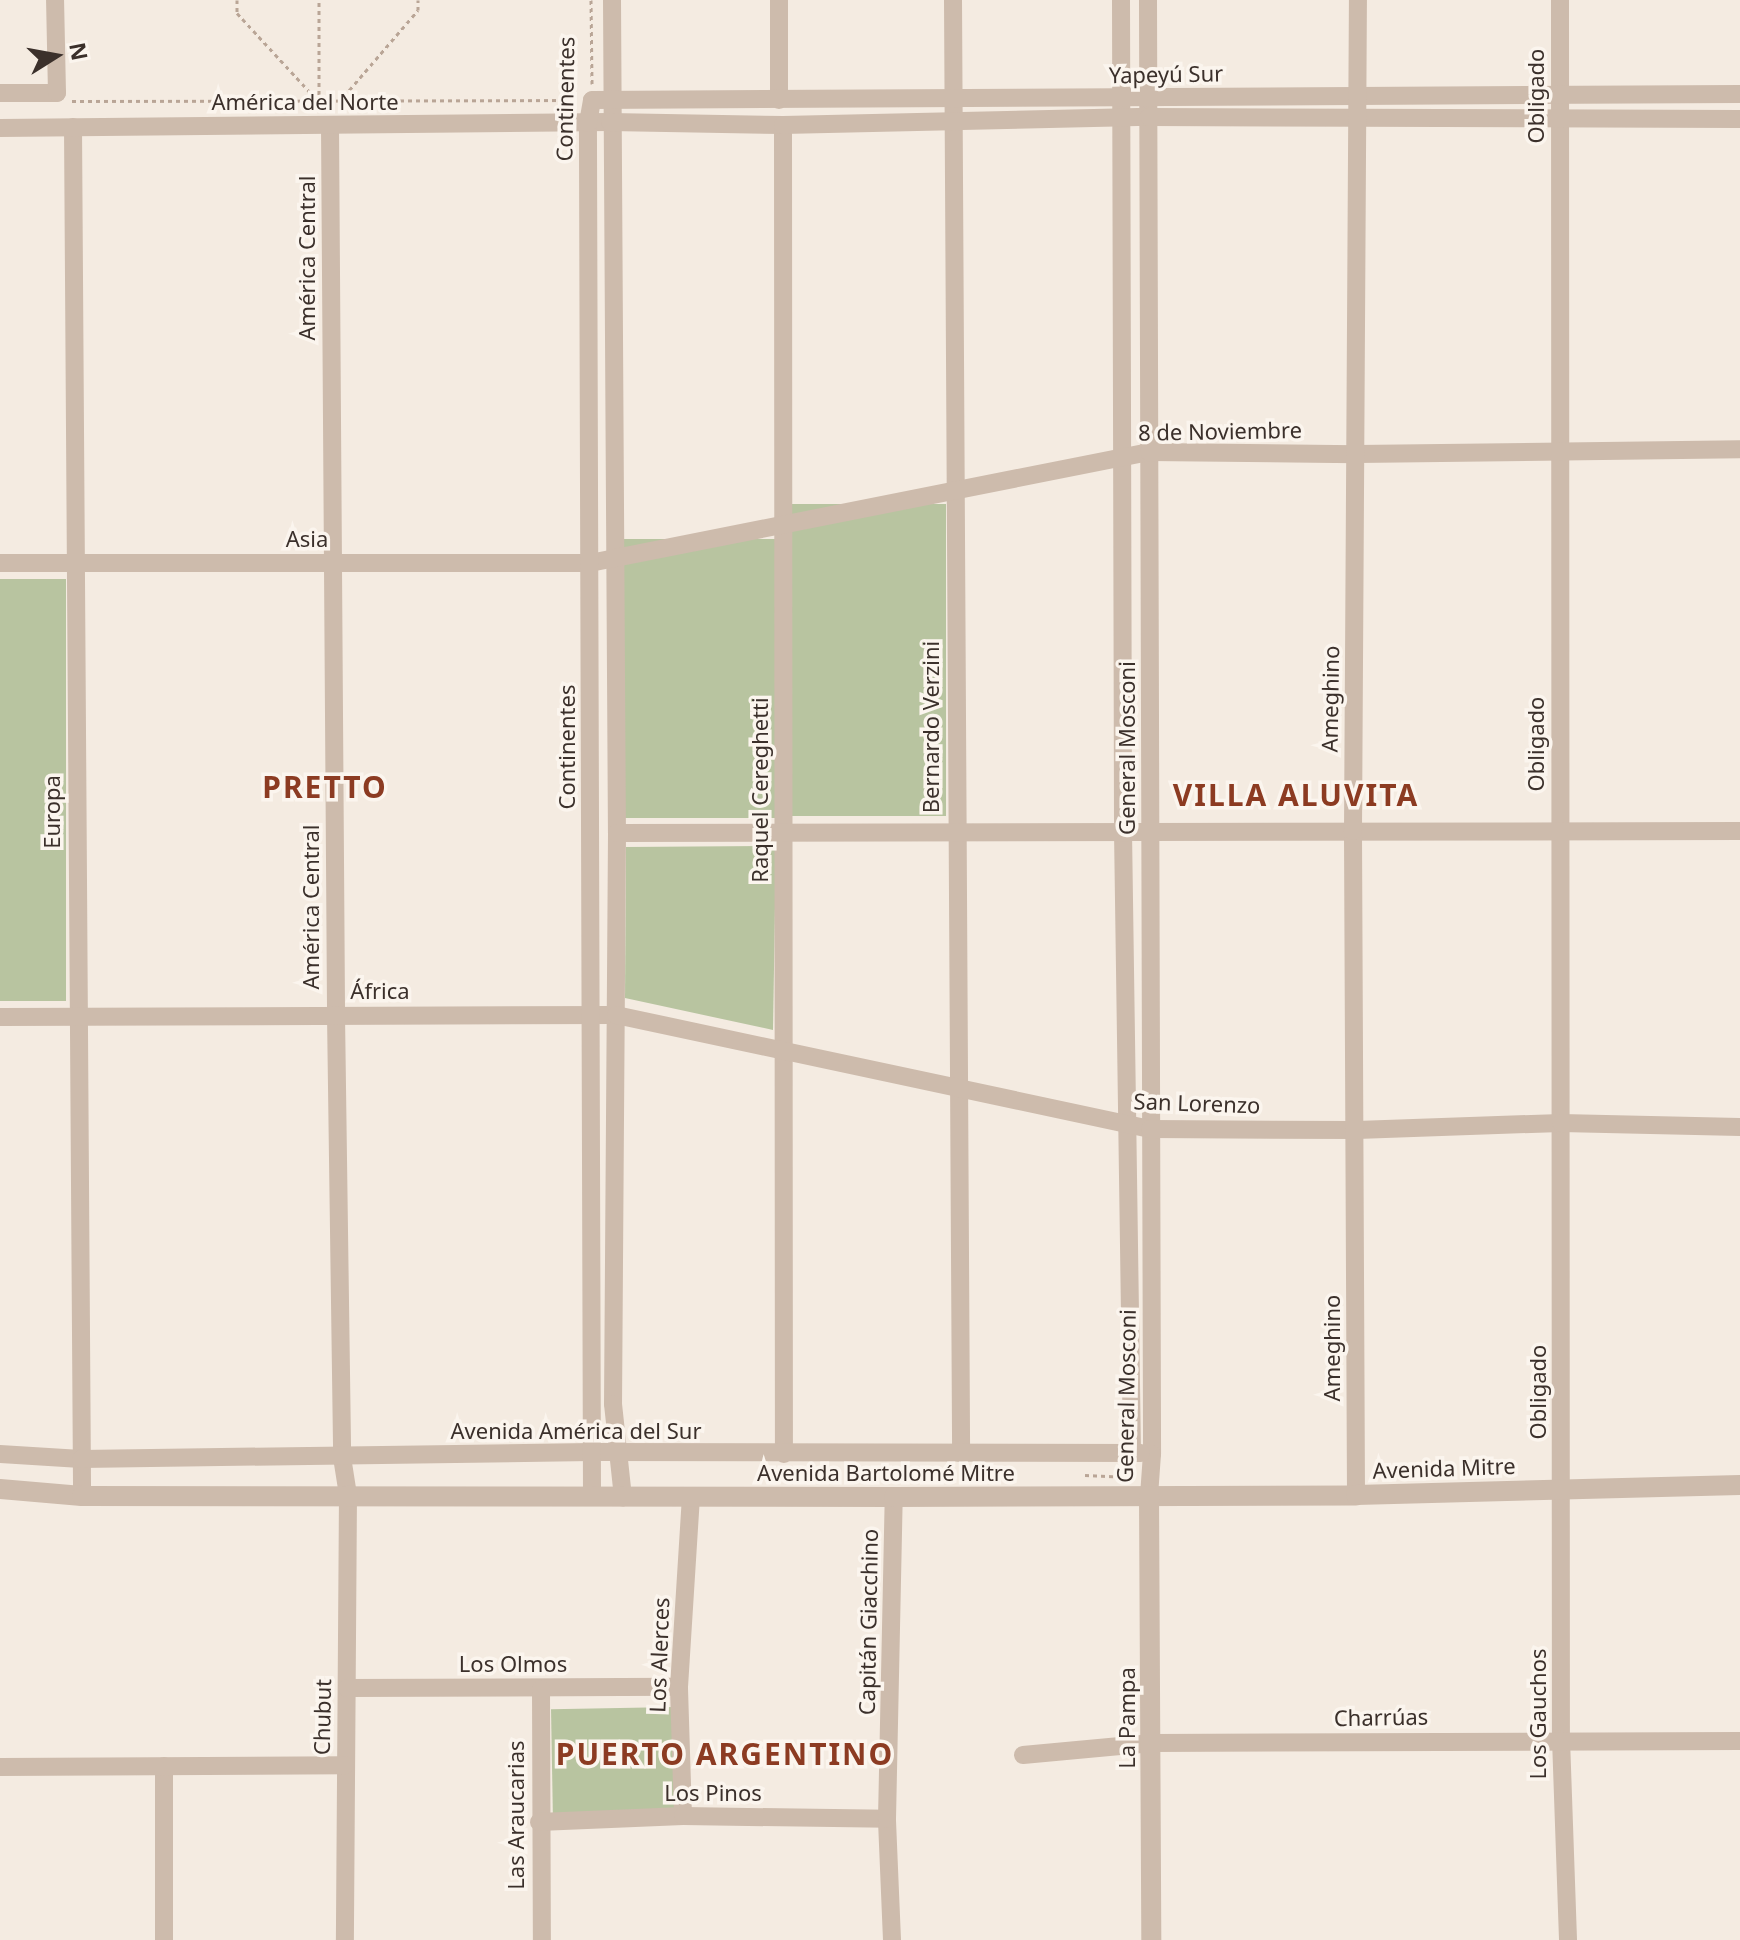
<!DOCTYPE html>
<meta charset="utf-8">
<style>
body{margin:0}
#map{position:relative;width:1740px;height:1940px;overflow:hidden;background:#f4ebe1;font-family:"Noto Sans",sans-serif}
div>[style]{position:absolute}
[style*='--x']{left:calc(var(--x)*1px);top:calc(var(--y)*1px);width:calc(var(--w)*1px);rotate:calc(var(--a)*1deg)}
.green>*{inset:0;background:#b8c4a0;transform-origin:0 0}
.path>*{height:3px;margin-top:-1.5px;transform-origin:0;background:repeating-linear-gradient(90deg,#b9a596 0 4px,transparent 0 8px)}
.minor>*{height:18px;margin:-9px;padding:0 9px;transform-origin:9px;border-radius:9px;background:#cdbbac}
.tertiary>*{height:20px;margin:-10px;padding:0 10px;transform-origin:10px;border-radius:10px;background:#cdbbac}
span{translate:-50% -50%;white-space:nowrap;text-align:center;line-height:1.15;-webkit-text-stroke:7px #fbf5ee;paint-order:stroke}
.street-label{font-size:22px;color:#3b302b}
.district-label{font-size:30px;color:#8c3b22;font-weight:700;letter-spacing:2px}
.north{position:absolute;left:16px;top:16px;width:80px;height:80px;-webkit-text-stroke:6px #fbf5ee;paint-order:stroke;rotate:79deg;font-size:22px;font-weight:700;line-height:32px;text-align:center;color:#3b302b}
.north::after{content:'';display:block;margin:auto;width:28px;height:36px;background:#3b302b;clip-path:polygon(50% 0,100% 100%,50% 72%,0 100%)}
</style>
<div id="map">
<div class="green">
<div style="left:946px;top:504px;width:312px;height:155px;rotate:90deg"></div>
<div style="left:775px;top:539px;width:279px;height:154px;rotate:90deg"></div>
<div style="left:0;top:579px;width:66px;height:422px"></div>
<div style="clip-path:polygon(776px 846px,773px 1030px,625px 998px,626px 847px)"></div>
<div style="left:675px;top:1707px;width:109px;height:124px;rotate:89deg"></div>
</div>
<div class="path">
<div style="--x:237;--y:0;--w:13;--a:90"></div>
<div style="--x:237;--y:13;--w:121;--a:47.3"></div>
<div style="--x:591;--y:0;--w:84;--a:89.3"></div>
<div style="--x:72;--y:101;--w:500;--a:-0.11"></div>
<div style="--x:319;--y:102;--w:102;--a:-90"></div>
<div style="--x:339;--y:102;--w:121;--a:-49.3"></div>
<div style="--x:418;--y:10;--w:10;--a:-90"></div>
<div style="--x:1085;--y:1475;--w:44;--a:2.6"></div>
</div>
<div class="minor">
<div style="--x:612;--y:0;--w:833;--a:89.66"></div>
<div style="--x:617;--y:833;--w:571;--a:90.4"></div>
<div style="--x:613;--y:1404;--w:94;--a:83.9"></div>
<div style="--x:779;--y:0;--w:100;--a:90"></div>
<div style="--x:953;--y:0;--w:1453;--a:89.68"></div>
<div style="--x:1121;--y:0;--w:831;--a:89.86"></div>
<div style="--x:1123;--y:831;--w:621;--a:89.17"></div>
<div style="--x:1148;--y:0;--w:1454;--a:89.84"></div>
<div style="--x:1152;--y:1454;--w:42;--a:94.1"></div>
<div style="--x:1560;--y:0;--w:1739;--a:89.97"></div>
<div style="--x:1561;--y:1739;--w:201;--a:88"></div>
<div style="--x:0;--y:93;--w:57;--a:0"></div>
<div style="--x:57;--y:93;--w:93;--a:-91.2"></div>
<div style="--x:783;--y:125;--w:1329;--a:89.96"></div>
<div style="--x:330;--y:126;--w:889;--a:89.61"></div>
<div style="--x:336;--y:1015;--w:442;--a:89.2"></div>
<div style="--x:342;--y:1457;--w:37;--a:81"></div>
<div style="--x:348;--y:1494;--w:446;--a:90.4"></div>
<div style="--x:73;--y:127;--w:1369;--a:89.62"></div>
<div style="--x:0;--y:128;--w:610;--a:-0.56"></div>
<div style="--x:610;--y:122;--w:173;--a:1"></div>
<div style="--x:783;--y:125;--w:366;--a:-1.3"></div>
<div style="--x:1149;--y:117;--w:591;--a:0.19"></div>
<div style="--x:0;--y:563;--w:590;--a:0"></div>
<div style="--x:590;--y:563;--w:570;--a:-11.23"></div>
<div style="--x:1149;--y:452;--w:208;--a:0.6"></div>
<div style="--x:1357;--y:454;--w:383;--a:-0.7"></div>
<div style="--x:617;--y:833;--w:1123;--a:-0.1"></div>
<div style="--x:0;--y:1017;--w:616;--a:-0.19"></div>
<div style="--x:616;--y:1015;--w:546;--a:12.05"></div>
<div style="--x:1150;--y:1129;--w:207;--a:0.3"></div>
<div style="--x:1357;--y:1130;--w:204;--a:-2"></div>
<div style="--x:1561;--y:1123;--w:179;--a:1.3"></div>
<div style="--x:0;--y:1454;--w:81;--a:3.5"></div>
<div style="--x:81;--y:1459;--w:511;--a:-0.78"></div>
<div style="--x:592;--y:1452;--w:549;--a:0.1"></div>
<div style="--x:592;--y:1495;--w:1372;--a:-90.17"></div>
<div style="--x:588;--y:123;--w:23;--a:-80"></div>
<div style="--x:592;--y:100;--w:1148;--a:-0.3"></div>
<div style="--x:1356;--y:1495;--w:664;--a:-90.26"></div>
<div style="--x:1353;--y:831;--w:831;--a:-89.66"></div>
<div style="--x:347;--y:1688;--w:332;--a:-0.2"></div>
<div style="--x:541;--y:1689;--w:251;--a:89.8"></div>
<div style="--x:1023;--y:1755;--w:130;--a:-5.3"></div>
<div style="--x:1152;--y:1743;--w:588;--a:-0.19"></div>
<div style="--x:164;--y:1766;--w:174;--a:90"></div>
<div style="--x:0;--y:1767;--w:345;--a:-0.3"></div>
<div style="--x:683;--y:1816;--w:129;--a:-91.8"></div>
<div style="--x:679;--y:1687;--w:190;--a:-86.4"></div>
<div style="--x:539;--y:1822;--w:144;--a:-2.4"></div>
<div style="--x:683;--y:1816;--w:204;--a:0.8"></div>
<div style="--x:892;--y:1940;--w:121;--a:-92.4"></div>
<div style="--x:887;--y:1819;--w:322;--a:-88.8"></div>
</div>
<div class="tertiary">
<div style="--x:0;--y:1489;--w:82;--a:4.9"></div>
<div style="--x:82;--y:1496;--w:812;--a:0.07"></div>
<div style="--x:894;--y:1497;--w:462;--a:-0.2"></div>
<div style="--x:1356;--y:1495;--w:384;--a:-1.5"></div>
<div style="--x:1149;--y:1496;--w:444;--a:89.7"></div>
</div>
<div class="street-label">
<span style="left:1166px;top:74px;rotate:-1deg">Yapeyú Sur</span>
<span style="left:1536px;top:96px;rotate:-90deg">Obligado</span>
<span style="left:565px;top:99px;rotate:-89deg">Continentes</span>
<span style="left:305px;top:102px">América del Norte</span>
<span style="left:307px;top:258px;rotate:-90deg">América Central</span>
<span style="left:1220px;top:431px;rotate:-1deg">8 de Noviembre</span>
<span style="left:307px;top:539px">Asia</span>
<span style="left:1330px;top:699px;rotate:-89deg">Ameghino</span>
<span style="left:931px;top:727px;rotate:-90deg">Bernardo Verzini</span>
<span style="left:1536px;top:744px;rotate:-90deg">Obligado</span>
<span style="left:567px;top:747px;rotate:-90deg">Continentes</span>
<span style="left:1127px;top:748px;rotate:-90deg">General Mosconi</span>
<span style="left:760px;top:790px;rotate:-90deg">Raquel Cereghetti</span>
<span style="left:52px;top:812px;rotate:-90deg">Europa</span>
<span style="left:311px;top:907px;rotate:-90deg">América Central</span>
<span style="left:380px;top:991px">África</span>
<span style="left:1197px;top:1103px;rotate:2deg">San Lorenzo</span>
<span style="left:1332px;top:1348px;rotate:-90deg">Ameghino</span>
<span style="left:1538px;top:1392px;rotate:-90deg">Obligado</span>
<span style="left:1126px;top:1396px;rotate:-89deg">General Mosconi</span>
<span style="left:576px;top:1431px">Avenida América del Sur</span>
<span style="left:1444px;top:1468px;rotate:-2deg">Avenida Mitre</span>
<span style="left:886px;top:1473px">Avenida Bartolomé Mitre</span>
<span style="left:868px;top:1622px;rotate:-89deg">Capitán Giacchino</span>
<span style="left:659px;top:1655px;rotate:-88deg">Los Alerces</span>
<span style="left:513px;top:1664px">Los Olmos</span>
<span style="left:1538px;top:1714px;rotate:-90deg">Los Gauchos</span>
<span style="left:322px;top:1717px;rotate:-89deg">Chubut</span>
<span style="left:1381px;top:1717px;rotate:-1deg">Charrúas</span>
<span style="left:1127px;top:1718px;rotate:-90deg">La Pampa</span>
<span style="left:713px;top:1793px">Los Pinos</span>
<span style="left:516px;top:1815px;rotate:-90deg">Las Araucarias</span>
</div>
<div class="district-label">
<span style="left:325px;top:787px">PRETTO</span>
<span style="left:1296px;top:795px">VILLA ALUVITA</span>
<span style="left:725px;top:1754px">PUERTO ARGENTINO</span>
</div>
<div class="north">N</div>
</div>
